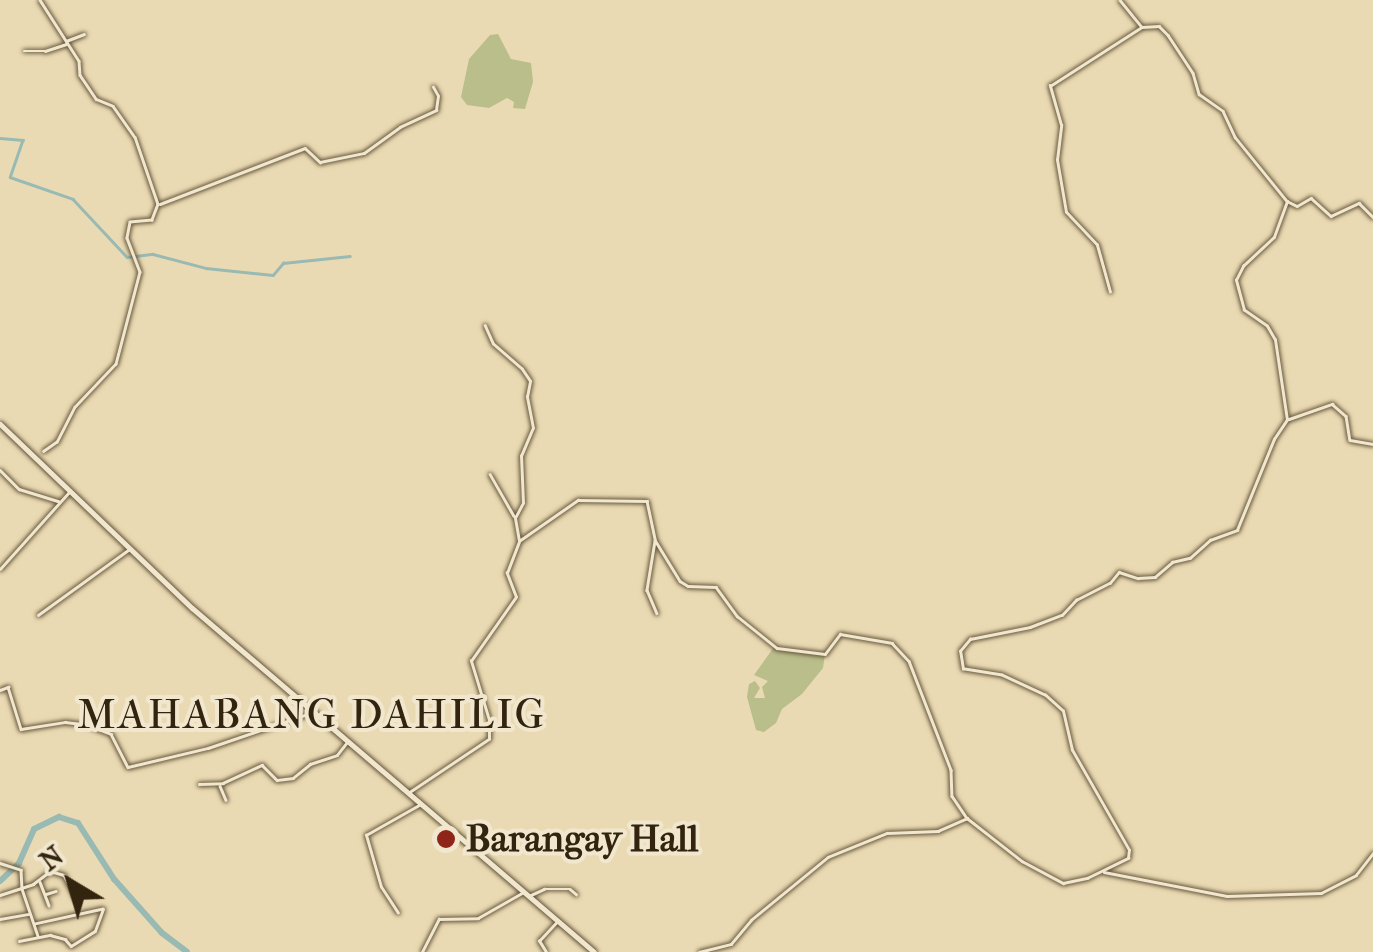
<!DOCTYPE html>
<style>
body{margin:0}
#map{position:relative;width:1373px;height:952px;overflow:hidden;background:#eadab3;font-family:"IM FELL French Canon",serif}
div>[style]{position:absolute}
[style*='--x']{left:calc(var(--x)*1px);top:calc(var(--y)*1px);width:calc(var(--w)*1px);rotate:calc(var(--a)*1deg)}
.green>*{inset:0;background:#babe8a}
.stream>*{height:2.5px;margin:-1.25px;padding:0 1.25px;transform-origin:1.25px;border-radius:1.25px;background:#99bab3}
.river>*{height:6px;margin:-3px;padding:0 3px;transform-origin:3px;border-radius:3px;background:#99bab3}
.roads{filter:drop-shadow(0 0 2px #615238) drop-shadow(0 0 2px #615238)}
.street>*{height:2.5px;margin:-1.25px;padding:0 1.25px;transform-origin:1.25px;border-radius:1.25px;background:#f1e7ce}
.secondary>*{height:5px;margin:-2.5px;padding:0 2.5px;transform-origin:2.5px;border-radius:2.5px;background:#f1e7ce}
.dots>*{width:28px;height:28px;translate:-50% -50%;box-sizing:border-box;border:5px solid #f1e7ce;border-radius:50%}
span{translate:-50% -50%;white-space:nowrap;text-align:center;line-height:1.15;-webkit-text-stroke:8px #f1e7ce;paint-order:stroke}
.poi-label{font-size:38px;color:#33240f;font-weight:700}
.left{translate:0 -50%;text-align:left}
.quarter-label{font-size:42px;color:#33240f;letter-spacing:2.5px}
.north{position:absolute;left:20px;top:832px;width:100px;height:100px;-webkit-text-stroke:8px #f1e7ce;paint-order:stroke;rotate:322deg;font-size:28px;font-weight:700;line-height:40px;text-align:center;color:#33240f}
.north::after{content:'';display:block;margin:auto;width:35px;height:45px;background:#33240f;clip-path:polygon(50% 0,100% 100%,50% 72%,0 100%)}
</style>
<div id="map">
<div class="green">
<div style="clip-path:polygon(498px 34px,511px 59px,531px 63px,533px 82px,525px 109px,513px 108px,514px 102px,507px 98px,489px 108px,467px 105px,461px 97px,469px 59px,490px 35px)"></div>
<div style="clip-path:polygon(774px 647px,825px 654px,823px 668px,802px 694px,782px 709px,776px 723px,764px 732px,756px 730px,747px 697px,749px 684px,755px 681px,760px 688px,754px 698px,765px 698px,762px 687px,768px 681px,754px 675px)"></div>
</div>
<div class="stream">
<div style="--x:0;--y:138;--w:23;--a:5"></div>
<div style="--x:23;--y:140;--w:39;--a:109"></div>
<div style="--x:10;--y:177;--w:67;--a:19.2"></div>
<div style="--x:73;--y:199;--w:79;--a:47"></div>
<div style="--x:127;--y:257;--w:26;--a:-7"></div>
<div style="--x:153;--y:254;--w:55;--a:14.8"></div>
<div style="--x:206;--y:268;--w:67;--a:6"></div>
<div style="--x:273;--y:275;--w:16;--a:-50"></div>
<div style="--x:283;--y:263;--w:67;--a:-6"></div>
</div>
<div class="river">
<div style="--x:0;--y:881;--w:26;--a:-43"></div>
<div style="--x:19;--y:863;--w:37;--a:-66"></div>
<div style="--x:34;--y:829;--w:28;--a:-26"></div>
<div style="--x:59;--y:817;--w:20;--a:18"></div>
<div style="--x:78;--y:823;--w:67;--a:57.3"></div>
<div style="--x:114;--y:879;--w:72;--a:48.4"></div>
<div style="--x:162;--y:933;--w:31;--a:37"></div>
</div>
<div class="roads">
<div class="street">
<div style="--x:40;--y:0;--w:72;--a:57.4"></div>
<div style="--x:79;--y:61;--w:14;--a:86"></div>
<div style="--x:80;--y:75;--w:29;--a:56"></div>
<div style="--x:96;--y:99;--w:18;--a:22"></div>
<div style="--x:113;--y:106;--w:38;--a:55"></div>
<div style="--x:135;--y:137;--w:71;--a:71.1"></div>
<div style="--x:158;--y:204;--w:17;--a:111"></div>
<div style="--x:152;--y:220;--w:22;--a:175"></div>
<div style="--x:130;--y:222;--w:16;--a:101"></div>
<div style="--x:127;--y:238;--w:36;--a:69"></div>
<div style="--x:140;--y:272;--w:95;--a:104.6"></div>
<div style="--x:116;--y:364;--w:59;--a:133.6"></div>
<div style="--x:75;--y:407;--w:39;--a:117"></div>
<div style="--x:57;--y:442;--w:16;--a:145"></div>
<div style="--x:1120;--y:0;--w:33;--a:51"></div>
<div style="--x:66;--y:41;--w:19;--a:-21"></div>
<div style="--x:24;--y:51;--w:21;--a:0"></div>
<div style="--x:45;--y:51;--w:22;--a:-18"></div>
<div style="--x:160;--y:204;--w:155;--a:-21.1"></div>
<div style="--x:305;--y:148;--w:21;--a:43"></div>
<div style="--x:320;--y:162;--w:45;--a:-11.6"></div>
<div style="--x:364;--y:153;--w:44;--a:-35.8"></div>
<div style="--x:400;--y:127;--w:40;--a:-25"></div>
<div style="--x:436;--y:110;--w:14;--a:-82"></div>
<div style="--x:438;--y:96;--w:10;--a:-119"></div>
<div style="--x:1110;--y:292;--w:49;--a:-105.5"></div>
<div style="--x:1097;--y:245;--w:45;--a:-133.2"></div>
<div style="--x:1066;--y:212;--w:53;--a:-99.8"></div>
<div style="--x:1057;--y:160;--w:35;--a:-83"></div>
<div style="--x:1061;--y:125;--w:41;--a:-105.8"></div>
<div style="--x:1050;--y:86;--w:109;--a:-32.7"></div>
<div style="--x:1142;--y:27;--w:17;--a:-3"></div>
<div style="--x:1159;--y:26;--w:13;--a:45"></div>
<div style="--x:1168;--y:35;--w:45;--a:56.7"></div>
<div style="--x:1193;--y:73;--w:22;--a:74"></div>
<div style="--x:1199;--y:94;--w:29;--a:35"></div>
<div style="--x:1223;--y:111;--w:29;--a:65"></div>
<div style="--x:1235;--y:137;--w:82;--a:50.9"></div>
<div style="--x:1287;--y:201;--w:11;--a:27"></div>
<div style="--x:1297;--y:206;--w:16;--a:-30"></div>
<div style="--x:1311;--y:198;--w:27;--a:42"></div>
<div style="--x:1331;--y:216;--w:31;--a:-25"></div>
<div style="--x:1359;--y:203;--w:20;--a:45"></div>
<div style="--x:1289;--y:419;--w:46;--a:-19.2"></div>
<div style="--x:1332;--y:404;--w:18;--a:41"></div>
<div style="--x:1346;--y:416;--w:24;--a:81"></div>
<div style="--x:1350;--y:440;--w:23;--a:10"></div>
<div style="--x:0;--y:470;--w:27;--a:45"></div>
<div style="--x:19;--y:489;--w:41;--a:17.1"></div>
<div style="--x:490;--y:474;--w:48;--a:60.3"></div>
<div style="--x:519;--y:541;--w:72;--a:-34.8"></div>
<div style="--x:578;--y:500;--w:69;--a:0.8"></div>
<div style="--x:647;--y:501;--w:40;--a:78"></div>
<div style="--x:655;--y:540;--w:48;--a:58.6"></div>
<div style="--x:680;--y:581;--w:9;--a:32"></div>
<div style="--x:688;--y:586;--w:28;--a:2"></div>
<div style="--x:716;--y:587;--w:36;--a:54"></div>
<div style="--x:737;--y:616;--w:51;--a:38.7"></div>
<div style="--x:777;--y:648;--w:48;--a:7.1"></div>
<div style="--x:825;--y:654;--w:25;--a:-53"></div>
<div style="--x:840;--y:634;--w:53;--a:9.8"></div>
<div style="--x:892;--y:643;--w:25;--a:47"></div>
<div style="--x:909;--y:661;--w:117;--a:68.9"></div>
<div style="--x:951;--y:770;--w:26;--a:88"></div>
<div style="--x:952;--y:796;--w:27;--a:56"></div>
<div style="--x:967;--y:818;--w:70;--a:38"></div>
<div style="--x:1022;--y:861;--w:47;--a:28.2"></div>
<div style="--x:1063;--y:883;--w:25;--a:-12"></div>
<div style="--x:1087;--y:878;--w:46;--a:-26"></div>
<div style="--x:1128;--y:858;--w:8;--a:-83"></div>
<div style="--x:1129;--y:850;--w:115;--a:-119.7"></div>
<div style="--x:1072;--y:750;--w:40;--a:-103"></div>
<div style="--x:1063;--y:711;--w:24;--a:-138"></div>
<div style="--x:1045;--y:695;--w:47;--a:-155.1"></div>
<div style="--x:1002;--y:675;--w:39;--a:-171"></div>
<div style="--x:963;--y:669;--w:18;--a:-99"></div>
<div style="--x:960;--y:651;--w:16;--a:-50"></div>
<div style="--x:970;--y:639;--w:61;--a:-11.3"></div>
<div style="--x:1030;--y:627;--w:34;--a:-21"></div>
<div style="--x:1062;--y:615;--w:21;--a:-47"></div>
<div style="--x:1076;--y:600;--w:38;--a:-27"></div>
<div style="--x:1110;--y:583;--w:14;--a:-51"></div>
<div style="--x:1119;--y:572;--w:20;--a:18"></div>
<div style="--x:1138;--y:578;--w:17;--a:-3"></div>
<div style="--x:1155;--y:577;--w:23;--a:-41"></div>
<div style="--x:1172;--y:562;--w:18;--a:-13"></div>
<div style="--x:1190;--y:558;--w:27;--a:-42"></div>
<div style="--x:1210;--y:540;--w:29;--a:-20"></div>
<div style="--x:1237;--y:530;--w:98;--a:-67.9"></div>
<div style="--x:1274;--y:439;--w:23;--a:-56"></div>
<div style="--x:1287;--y:420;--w:81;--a:-98.5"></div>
<div style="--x:1275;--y:340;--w:16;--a:-120"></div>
<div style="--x:1267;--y:326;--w:28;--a:-145"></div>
<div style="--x:1244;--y:310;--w:31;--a:-105"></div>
<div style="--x:1236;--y:280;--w:16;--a:-63"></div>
<div style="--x:1243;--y:266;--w:42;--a:-43.1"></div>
<div style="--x:1274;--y:237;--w:38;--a:-70"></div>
<div style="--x:655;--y:541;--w:50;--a:99.3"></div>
<div style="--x:647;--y:590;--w:25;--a:67"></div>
<div style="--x:0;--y:569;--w:103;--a:-48.1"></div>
<div style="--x:38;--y:615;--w:111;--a:-35.8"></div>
<div style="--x:0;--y:690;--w:9;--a:-21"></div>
<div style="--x:8;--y:687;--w:44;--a:72.8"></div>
<div style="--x:21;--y:729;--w:45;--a:-9"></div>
<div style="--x:65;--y:722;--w:23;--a:7"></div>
<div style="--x:88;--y:725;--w:25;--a:21"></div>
<div style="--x:111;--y:734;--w:37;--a:63"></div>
<div style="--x:128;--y:767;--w:82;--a:-13.4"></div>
<div style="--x:208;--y:748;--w:109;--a:-18.8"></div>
<div style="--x:199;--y:784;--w:24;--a:-2"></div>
<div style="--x:223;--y:783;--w:43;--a:-24.8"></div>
<div style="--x:262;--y:765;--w:21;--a:45"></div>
<div style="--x:277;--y:780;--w:16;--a:-7"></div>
<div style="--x:293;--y:778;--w:22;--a:-39"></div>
<div style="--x:310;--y:764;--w:28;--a:-18"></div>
<div style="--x:337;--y:755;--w:16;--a:-52"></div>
<div style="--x:220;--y:786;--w:15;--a:67"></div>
<div style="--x:408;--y:793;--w:97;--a:-33.7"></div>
<div style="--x:489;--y:739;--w:19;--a:-90"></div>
<div style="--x:489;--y:720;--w:62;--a:-107"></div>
<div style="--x:471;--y:661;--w:78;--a:-54.9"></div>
<div style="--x:516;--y:597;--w:26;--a:-111"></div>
<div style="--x:507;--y:573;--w:34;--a:-69"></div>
<div style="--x:519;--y:541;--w:23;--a:-100"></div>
<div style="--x:515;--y:518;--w:17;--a:-62"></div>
<div style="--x:523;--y:503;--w:47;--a:-92.4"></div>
<div style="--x:521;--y:456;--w:30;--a:-67"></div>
<div style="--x:533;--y:428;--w:32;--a:-101"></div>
<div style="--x:527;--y:397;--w:16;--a:-79"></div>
<div style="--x:530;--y:381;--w:14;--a:-124"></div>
<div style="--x:522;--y:369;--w:38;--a:-139"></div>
<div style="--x:493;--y:344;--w:20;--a:-114"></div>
<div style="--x:0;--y:863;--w:22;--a:18"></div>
<div style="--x:21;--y:870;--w:19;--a:87"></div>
<div style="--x:22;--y:889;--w:50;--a:71.2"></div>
<div style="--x:1104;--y:872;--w:125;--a:11"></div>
<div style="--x:1227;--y:896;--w:94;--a:-1.8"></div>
<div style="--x:1321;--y:893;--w:39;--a:-27"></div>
<div style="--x:1356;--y:875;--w:28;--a:-52"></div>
<div style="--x:40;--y:882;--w:25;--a:69"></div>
<div style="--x:46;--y:894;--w:10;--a:-17"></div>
<div style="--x:0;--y:895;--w:35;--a:-18"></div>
<div style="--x:33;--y:884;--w:21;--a:-37"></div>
<div style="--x:50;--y:871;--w:15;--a:16"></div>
<div style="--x:64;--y:875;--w:25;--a:63"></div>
<div style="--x:529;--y:896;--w:17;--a:-25"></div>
<div style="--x:544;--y:889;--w:26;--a:0"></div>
<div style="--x:570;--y:889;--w:8;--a:40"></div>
<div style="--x:398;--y:913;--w:31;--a:-123"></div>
<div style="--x:381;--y:887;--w:54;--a:-106.1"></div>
<div style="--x:366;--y:835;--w:61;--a:-29.5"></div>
<div style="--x:0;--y:919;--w:29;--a:-10"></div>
<div style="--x:19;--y:941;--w:32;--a:-11"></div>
<div style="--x:50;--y:935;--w:16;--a:15"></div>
<div style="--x:65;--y:939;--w:9;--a:49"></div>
<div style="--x:71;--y:946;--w:28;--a:-32"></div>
<div style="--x:95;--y:931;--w:23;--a:-70"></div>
<div style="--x:103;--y:909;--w:70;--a:167.6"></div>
<div style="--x:422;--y:952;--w:37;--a:-63"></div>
<div style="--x:439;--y:919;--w:39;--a:-1"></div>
<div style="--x:478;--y:918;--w:51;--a:-29.6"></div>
<div style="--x:546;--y:952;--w:13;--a:-122"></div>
<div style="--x:539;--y:941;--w:25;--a:-47"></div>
<div style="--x:699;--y:952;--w:33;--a:-14"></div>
<div style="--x:731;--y:944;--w:31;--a:-50"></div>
<div style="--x:751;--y:920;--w:99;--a:-39.3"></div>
<div style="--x:828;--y:857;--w:64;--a:-22.1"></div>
<div style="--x:887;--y:833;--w:51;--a:-2.2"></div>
<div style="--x:938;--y:831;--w:32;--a:-24"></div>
</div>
<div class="secondary">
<div style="--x:0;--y:424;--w:266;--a:43.8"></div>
<div style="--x:192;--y:608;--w:529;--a:40.55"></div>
</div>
</div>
<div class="dots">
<div style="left:446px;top:839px;background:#8f2418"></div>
</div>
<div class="poi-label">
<span class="left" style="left:466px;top:839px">Barangay Hall</span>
</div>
<div class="quarter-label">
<span style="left:312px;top:715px">MAHABANG DAHILIG</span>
</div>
<div class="north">N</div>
</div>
